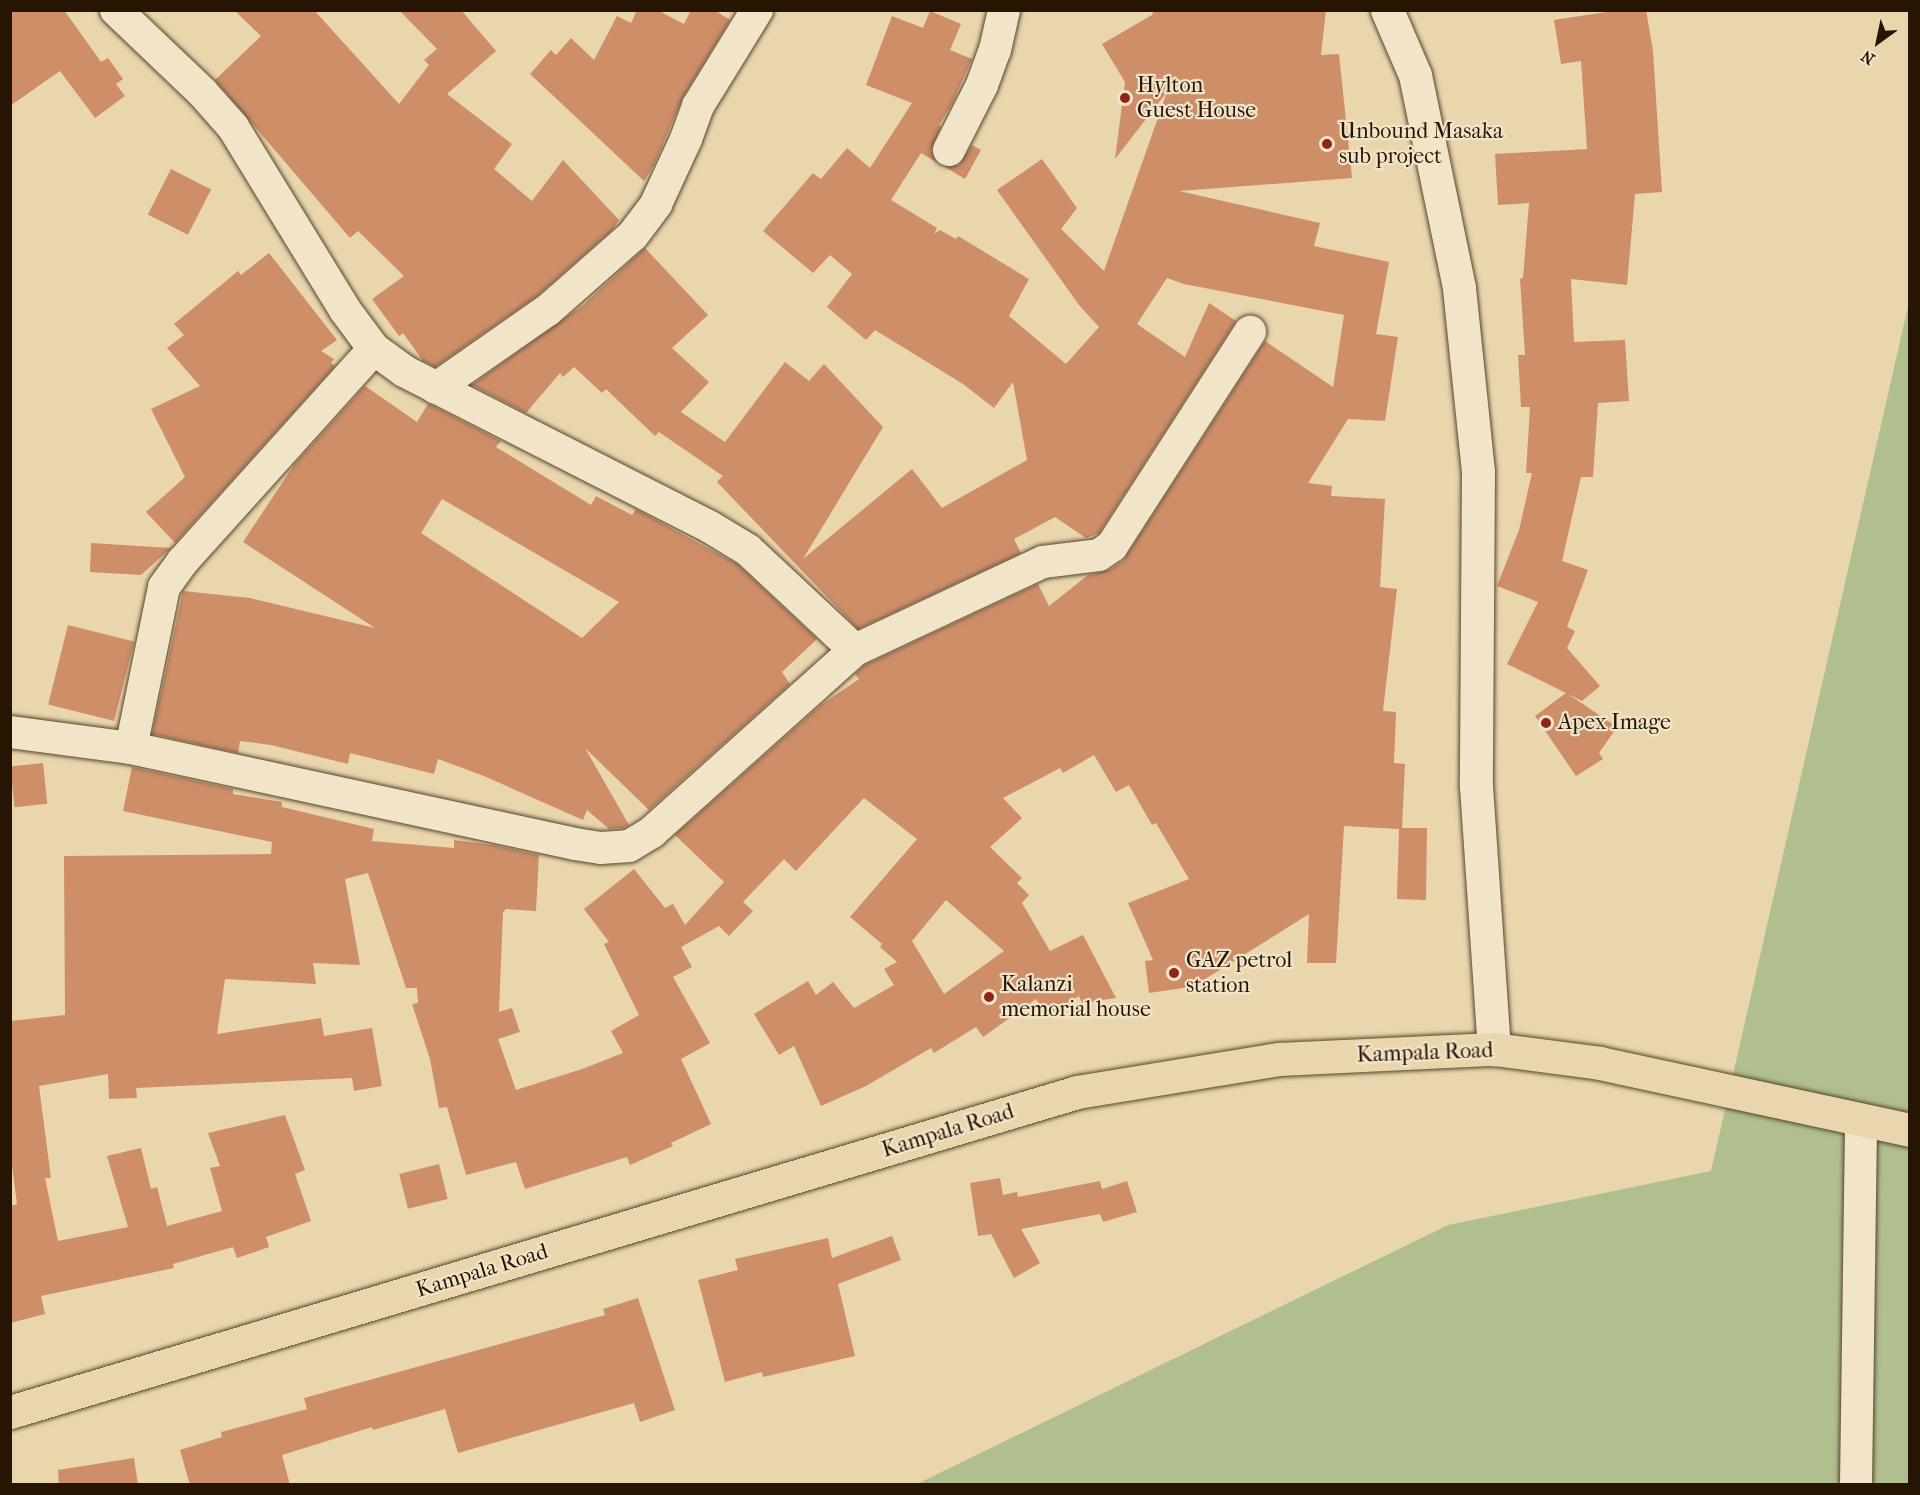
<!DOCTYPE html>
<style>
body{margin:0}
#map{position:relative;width:1920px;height:1495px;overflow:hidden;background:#ead6ac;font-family:"IM FELL French Canon",serif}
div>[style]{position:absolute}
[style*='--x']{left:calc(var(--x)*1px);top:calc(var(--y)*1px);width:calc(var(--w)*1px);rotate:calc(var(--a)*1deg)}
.green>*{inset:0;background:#b1bf8e}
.building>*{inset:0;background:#cd8e68;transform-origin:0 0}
.roads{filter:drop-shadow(0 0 2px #56452c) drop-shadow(0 0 2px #56452c)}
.minor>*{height:32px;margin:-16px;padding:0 16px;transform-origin:16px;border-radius:16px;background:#f1e4c9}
.tertiary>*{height:33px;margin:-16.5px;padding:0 16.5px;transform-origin:16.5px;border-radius:16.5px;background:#f1e4c9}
.primary>*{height:33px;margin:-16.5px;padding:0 16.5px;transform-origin:16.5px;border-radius:16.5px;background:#ead6ac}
.dots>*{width:16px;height:16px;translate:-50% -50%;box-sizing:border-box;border:3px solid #f1e4c9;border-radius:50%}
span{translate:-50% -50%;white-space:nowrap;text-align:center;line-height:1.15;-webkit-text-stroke:4.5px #f1e4c9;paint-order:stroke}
.poi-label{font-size:22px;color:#251502}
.left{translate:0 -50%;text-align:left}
.street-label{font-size:22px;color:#251502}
.frame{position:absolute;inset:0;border:12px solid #251502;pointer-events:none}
.north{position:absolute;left:1848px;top:12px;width:60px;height:60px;-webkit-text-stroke:4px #f1e4c9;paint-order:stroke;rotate:213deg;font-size:16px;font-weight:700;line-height:24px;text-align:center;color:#251502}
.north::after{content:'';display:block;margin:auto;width:21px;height:27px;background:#251502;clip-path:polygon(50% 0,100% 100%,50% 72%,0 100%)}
</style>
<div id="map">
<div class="green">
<div style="clip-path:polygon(1909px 302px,1909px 1484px,917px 1484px,1448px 1225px,1711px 1171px)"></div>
</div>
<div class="building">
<div style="clip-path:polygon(10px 10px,64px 10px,101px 62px,108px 58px,123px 79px,116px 84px,125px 96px,95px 118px,60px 71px,10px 106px)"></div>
<div style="clip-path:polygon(234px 10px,314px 10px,399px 104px,429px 65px,424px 60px,437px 49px,399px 10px,461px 10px,496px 51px,447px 94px,512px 144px,494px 169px,532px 201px,563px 160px,619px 220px,613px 229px,537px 296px,435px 367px,423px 361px,403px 333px,399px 336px,372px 299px,404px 276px,358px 231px,350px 238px,215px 80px,261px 36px)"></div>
<div style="clip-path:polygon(637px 10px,657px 10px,684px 24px,691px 10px,714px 10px,730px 20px,683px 97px,654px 165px,644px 181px,530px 74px,551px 50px,556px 55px,571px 38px,594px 60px,617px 16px,631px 23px)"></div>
<div style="clip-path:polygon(evenodd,1154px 10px,1326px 10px,1321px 55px,1339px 54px,1352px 178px,1179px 191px,1320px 223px,1314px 246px,1389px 262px,1376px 334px,1398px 337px,1385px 421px,1348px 419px,1308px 483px,1332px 486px,1331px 496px,1385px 499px,1380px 587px,1397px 589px,1383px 711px,1396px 712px,1394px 763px,1405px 764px,1402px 828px,1427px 828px,1426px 900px,1397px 899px,1399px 829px,1344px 826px,1336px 963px,1307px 963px,1309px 914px,1202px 981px,1203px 985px,1149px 993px,1145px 961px,1153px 960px,1128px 903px,1189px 879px,1156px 823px,1152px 825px,1129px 785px,1116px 792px,1094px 755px,1063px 773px,1060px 768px,1003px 798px,1022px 818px,990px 847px,1022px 878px,1017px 883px,1029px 895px,1022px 903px,1050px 951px,1083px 935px,1116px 998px,1082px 1003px,1079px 996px,1046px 1016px,1036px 999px,983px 1037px,976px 1027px,934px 1053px,931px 1048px,866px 1086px,821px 1106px,794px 1046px,779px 1055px,754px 1014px,808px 981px,816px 995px,833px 982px,854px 1008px,894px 985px,884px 969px,897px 962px,880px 947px,882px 944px,850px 917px,917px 839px,864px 798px,796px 871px,784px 859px,743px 902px,753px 911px,729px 936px,719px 926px,681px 947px,692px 967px,673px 977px,710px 1043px,681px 1059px,711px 1124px,671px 1143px,673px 1146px,630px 1165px,627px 1157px,525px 1189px,516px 1162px,466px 1175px,447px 1107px,439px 1108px,430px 1059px,412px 1004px,418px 1003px,417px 988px,406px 988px,368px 873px,345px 879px,360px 965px,313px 963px,316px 984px,225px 979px,217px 1034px,321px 1018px,324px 1036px,372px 1028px,382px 1086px,354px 1091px,352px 1078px,136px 1088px,137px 1098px,109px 1099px,108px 1074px,39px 1086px,51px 1178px,45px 1178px,58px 1241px,128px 1227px,107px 1156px,141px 1148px,151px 1189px,157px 1187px,167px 1226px,222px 1211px,210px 1168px,220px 1166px,208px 1133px,285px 1115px,305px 1170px,295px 1174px,311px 1221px,266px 1237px,269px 1247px,237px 1258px,233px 1247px,173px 1264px,174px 1268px,41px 1296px,45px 1314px,10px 1323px,10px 1206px,17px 1204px,10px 1150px,10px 1021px,65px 1015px,64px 856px,271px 854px,272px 842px,123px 811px,132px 767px,233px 789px,233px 794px,282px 802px,282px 807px,374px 829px,372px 841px,454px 848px,454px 840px,493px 845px,539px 855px,536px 911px,506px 909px,503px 912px,499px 1012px,512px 1008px,520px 1032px,498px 1039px,516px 1090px,585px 1068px,623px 1053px,611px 1031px,639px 1015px,604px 944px,609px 942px,584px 909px,634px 869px,665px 908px,673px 904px,685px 925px,724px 882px,675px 835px,821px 705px,859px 679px,855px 674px,865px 665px,1038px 584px,1049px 606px,1088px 575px,1109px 570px,1123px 561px,1265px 341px,1333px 387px,1344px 315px,1184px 284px,1167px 278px,1137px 324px,1185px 357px,1209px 303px,1236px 321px,1099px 533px,1086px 538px,1055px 517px,1014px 539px,1021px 553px,858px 629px,717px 482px,723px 476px,659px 432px,655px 436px,606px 389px,602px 393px,574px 367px,563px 377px,560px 373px,526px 413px,472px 385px,582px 306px,645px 248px,708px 315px,672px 348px,709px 382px,681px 412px,725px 442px,785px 362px,809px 381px,824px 364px,883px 427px,803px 559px,912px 469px,942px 508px,1027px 460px,1013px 382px,994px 408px,963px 384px,875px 330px,866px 340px,827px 307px,852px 274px,830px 255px,813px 273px,763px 231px,813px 173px,821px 179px,847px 148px,870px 168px,912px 103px,866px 85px,892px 16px,923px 28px,930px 11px,961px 24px,950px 50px,972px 59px,952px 104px,939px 125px,941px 126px,931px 150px,936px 162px,921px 153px,891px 200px,937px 228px,934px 234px,940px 230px,956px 239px,958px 236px,1029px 279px,1009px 316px,1066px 364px,1099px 327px,1079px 305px,997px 190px,1042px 159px,1077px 208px,1061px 229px,1104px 271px,1167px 92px,1115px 159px,1125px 82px,1102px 44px,1152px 15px,1154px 10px,946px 900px,1004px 951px,944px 994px,912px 941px,946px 900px)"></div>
<div style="clip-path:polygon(1620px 10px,1646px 10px,1653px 51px,1662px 192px,1635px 194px,1627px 285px,1571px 279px,1574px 342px,1625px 340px,1629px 401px,1598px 403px,1593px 477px,1581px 477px,1562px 561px,1588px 570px,1567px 627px,1575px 631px,1567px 648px,1600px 686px,1582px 701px,1568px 694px,1617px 727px,1599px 753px,1603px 759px,1576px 776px,1535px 716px,1566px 693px,1507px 664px,1538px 602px,1497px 586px,1519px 530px,1532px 473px,1526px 473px,1530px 407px,1521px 407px,1518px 355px,1525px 355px,1520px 279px,1523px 278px,1529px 203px,1498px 205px,1495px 154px,1587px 149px,1581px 61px,1561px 64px,1554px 20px)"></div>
<div style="clip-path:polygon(972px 145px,981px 150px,965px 179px,945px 167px,959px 165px)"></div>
<div style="left:171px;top:169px;width:45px;height:51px;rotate:27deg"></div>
<div style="clip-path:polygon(269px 253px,337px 340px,321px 351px,334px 359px,331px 363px,335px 366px,175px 543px,146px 512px,185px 477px,151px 409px,200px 386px,167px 348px,184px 335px,174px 324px,238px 271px,241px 275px)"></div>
<div style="clip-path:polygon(evenodd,365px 386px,417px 422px,428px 404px,431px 405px,501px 441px,496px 447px,591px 505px,596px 496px,632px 515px,636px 509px,737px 564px,817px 639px,782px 672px,790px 684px,649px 810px,585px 748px,629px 825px,623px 828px,609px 829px,587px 810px,583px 820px,484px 776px,438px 759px,434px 774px,350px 753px,348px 764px,271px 745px,240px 741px,238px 753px,152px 734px,183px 591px,250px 598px,375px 628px,243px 542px,294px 465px,365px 386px,442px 499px,619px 602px,582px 638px,421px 533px,442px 499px)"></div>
<div style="clip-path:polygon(91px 543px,171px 548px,141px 575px,90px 572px)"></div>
<div style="left:68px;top:625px;width:68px;height:82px;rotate:14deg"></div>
<div style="left:43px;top:763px;width:41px;height:33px;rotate:84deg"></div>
<div style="left:439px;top:1164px;width:36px;height:41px;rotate:76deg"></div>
<div style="clip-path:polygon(1000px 1178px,1003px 1195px,1017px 1192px,1018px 1197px,1100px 1181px,1102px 1189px,1127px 1181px,1137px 1212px,1103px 1222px,1100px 1214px,1021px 1229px,1040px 1263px,1014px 1278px,991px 1234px,978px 1236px,970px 1183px)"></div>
<div style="clip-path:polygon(892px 1236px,901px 1260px,838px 1284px,855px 1356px,763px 1377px,762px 1372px,725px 1382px,698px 1280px,738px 1270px,735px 1259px,828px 1238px,832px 1258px)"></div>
<div style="clip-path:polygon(638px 1298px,675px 1410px,640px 1422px,634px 1403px,458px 1453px,445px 1409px,373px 1430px,372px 1427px,282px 1455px,290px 1485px,190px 1485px,180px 1450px,222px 1437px,221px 1432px,307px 1409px,304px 1398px,605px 1315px,603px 1309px)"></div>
<div style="clip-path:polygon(134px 1458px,138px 1485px,59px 1485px,58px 1470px)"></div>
</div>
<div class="roads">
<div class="minor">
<div style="--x:116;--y:10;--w:119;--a:43.6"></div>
<div style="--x:202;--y:92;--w:47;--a:48.5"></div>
<div style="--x:233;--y:127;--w:215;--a:58.5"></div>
<div style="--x:345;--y:310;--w:49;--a:53.4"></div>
<div style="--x:374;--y:349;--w:37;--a:36"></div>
<div style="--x:404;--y:371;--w:343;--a:27"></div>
<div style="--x:710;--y:527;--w:44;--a:31.2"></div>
<div style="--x:748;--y:550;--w:146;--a:43.1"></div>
<div style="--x:949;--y:150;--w:73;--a:-63.1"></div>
<div style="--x:982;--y:85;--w:37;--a:-70"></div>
<div style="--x:995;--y:50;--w:41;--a:-77.3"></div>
<div style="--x:436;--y:388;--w:136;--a:-34.9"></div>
<div style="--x:548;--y:310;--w:113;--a:-41.4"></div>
<div style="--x:633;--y:235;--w:39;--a:-53"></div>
<div style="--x:656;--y:204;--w:72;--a:-65.2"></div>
<div style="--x:686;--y:139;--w:35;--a:-70"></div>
<div style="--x:698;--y:106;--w:113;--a:-58.4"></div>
<div style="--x:10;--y:732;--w:122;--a:7.5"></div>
<div style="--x:131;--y:748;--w:454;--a:12.2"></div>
<div style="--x:575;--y:844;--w:26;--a:9"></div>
<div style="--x:601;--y:848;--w:28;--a:-4"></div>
<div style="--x:629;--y:846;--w:27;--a:-31"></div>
<div style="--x:652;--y:832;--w:273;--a:-41.9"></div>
<div style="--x:855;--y:650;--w:208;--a:-25.1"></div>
<div style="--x:1043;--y:562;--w:56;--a:-7.1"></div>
<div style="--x:1099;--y:555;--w:16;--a:-35"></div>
<div style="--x:1112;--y:546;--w:255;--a:-57.2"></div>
<div style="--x:131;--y:748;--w:164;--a:-78.4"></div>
<div style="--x:164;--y:587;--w:32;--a:-54"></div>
<div style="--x:183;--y:561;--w:285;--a:-48"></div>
<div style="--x:1856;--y:1484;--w:362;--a:-89.2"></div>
</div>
<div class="tertiary">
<div style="--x:1387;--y:10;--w:71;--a:66.7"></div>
<div style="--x:1415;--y:75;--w:217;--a:78.3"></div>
<div style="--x:1459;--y:288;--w:185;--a:84.1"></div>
<div style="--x:1478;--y:472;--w:314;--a:90.4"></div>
<div style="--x:1476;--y:786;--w:264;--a:86.1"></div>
</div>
<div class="primary">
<div style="--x:10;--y:1412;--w:1114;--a:-16.69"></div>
<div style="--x:1077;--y:1092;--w:205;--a:-9.3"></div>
<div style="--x:1279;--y:1059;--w:215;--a:-2.7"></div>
<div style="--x:1494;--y:1049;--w:107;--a:7.5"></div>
<div style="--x:1600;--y:1063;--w:317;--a:12.2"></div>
</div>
</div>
<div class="dots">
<div style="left:1125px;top:98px;background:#8f2418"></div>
<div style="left:1327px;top:144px;background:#8f2418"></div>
<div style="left:1546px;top:723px;background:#8f2418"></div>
<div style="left:1174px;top:973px;background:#8f2418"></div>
<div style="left:989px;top:997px;background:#8f2418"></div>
</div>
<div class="poi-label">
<span class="left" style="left:1137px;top:98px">Hylton<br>Guest House</span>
<span class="left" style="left:1339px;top:144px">Unbound Masaka<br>sub project</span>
<span class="left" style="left:1558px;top:723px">Apex Image</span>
<span class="left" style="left:1186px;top:973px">GAZ petrol<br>station</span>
<span class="left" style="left:1001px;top:997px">Kalanzi<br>memorial house</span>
</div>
<div class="street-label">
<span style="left:1425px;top:1053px;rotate:-2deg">Kampala Road</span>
<span style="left:948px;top:1131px;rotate:-17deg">Kampala Road</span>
<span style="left:482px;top:1271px;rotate:-17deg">Kampala Road</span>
</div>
<div class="frame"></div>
<div class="north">N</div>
</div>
